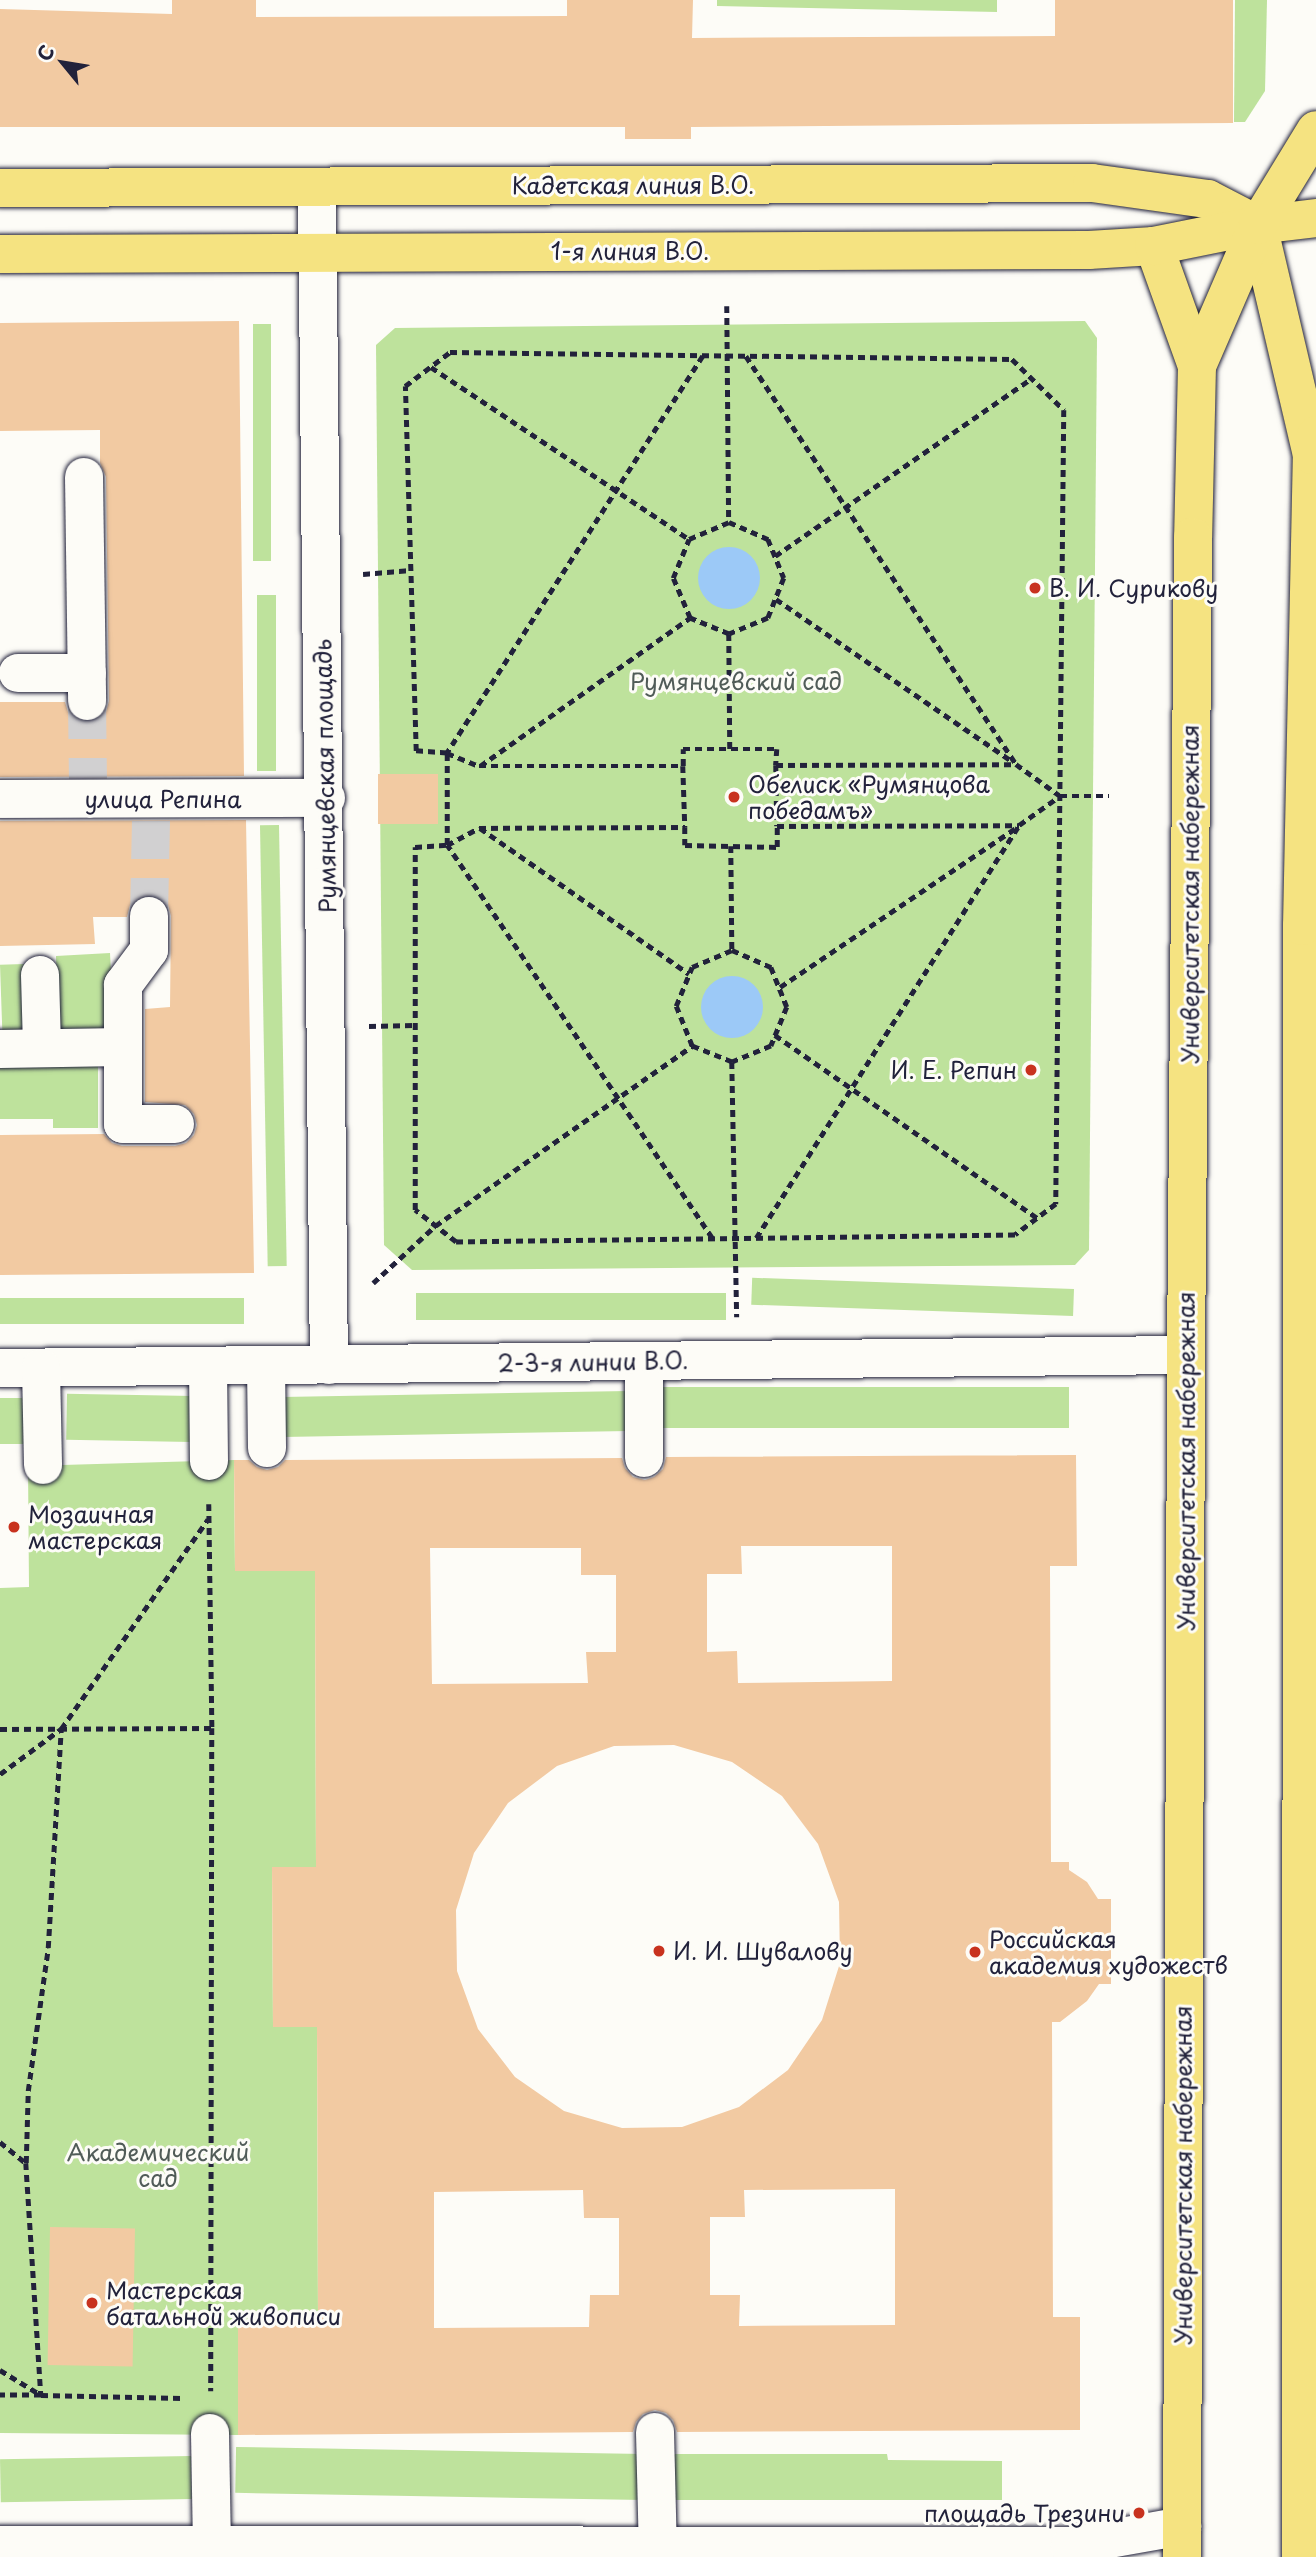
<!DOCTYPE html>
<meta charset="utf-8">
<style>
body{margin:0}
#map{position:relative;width:1316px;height:2557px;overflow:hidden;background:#fdfcf7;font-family:"Playpen Sans",sans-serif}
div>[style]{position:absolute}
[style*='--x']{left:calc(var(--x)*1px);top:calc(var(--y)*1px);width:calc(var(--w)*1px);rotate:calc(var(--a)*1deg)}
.green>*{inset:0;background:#bee29c;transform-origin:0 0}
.water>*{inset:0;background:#9cc9f7}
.round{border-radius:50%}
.building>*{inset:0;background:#f2caa2;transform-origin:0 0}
.minor-tunnel>*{height:38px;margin-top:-19px;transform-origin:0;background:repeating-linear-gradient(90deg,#d1d0d1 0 38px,transparent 0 57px)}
.path>*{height:4.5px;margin-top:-2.25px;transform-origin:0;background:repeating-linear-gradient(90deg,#22223b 0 7px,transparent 0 12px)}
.roads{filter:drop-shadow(0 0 2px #22223b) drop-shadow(0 0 2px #22223b)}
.minor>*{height:38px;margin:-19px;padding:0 19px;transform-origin:19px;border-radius:19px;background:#fdfcf7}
.major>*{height:38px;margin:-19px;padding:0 19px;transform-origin:19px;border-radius:19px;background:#f5e381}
.dots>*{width:19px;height:19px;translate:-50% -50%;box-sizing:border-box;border:4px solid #fdfcf7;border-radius:50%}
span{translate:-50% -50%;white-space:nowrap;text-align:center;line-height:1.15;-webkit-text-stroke:6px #fdfcf7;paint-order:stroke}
.street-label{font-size:23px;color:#22223b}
.poi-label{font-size:23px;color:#22223b}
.left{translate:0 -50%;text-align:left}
.right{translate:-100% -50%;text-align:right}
.park-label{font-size:23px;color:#515c58}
.north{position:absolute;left:28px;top:28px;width:70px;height:70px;-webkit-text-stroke:5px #fdfcf7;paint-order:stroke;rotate:300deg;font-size:19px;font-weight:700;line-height:28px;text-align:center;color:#22223b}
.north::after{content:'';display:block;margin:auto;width:24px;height:32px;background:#22223b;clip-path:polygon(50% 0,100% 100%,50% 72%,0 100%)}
</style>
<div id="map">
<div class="green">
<div style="clip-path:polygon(717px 0,997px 0,997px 12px,717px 6px)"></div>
<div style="clip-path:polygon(1235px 0,1267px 0,1265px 91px,1245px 122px,1234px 122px)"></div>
<div style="clip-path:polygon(1085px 321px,1097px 338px,1089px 1250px,1075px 1265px,412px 1270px,384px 1245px,376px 345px,395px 328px)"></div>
<div style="left:253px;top:324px;width:18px;height:237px"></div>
<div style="left:257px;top:595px;width:19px;height:176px"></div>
<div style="left:279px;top:825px;width:441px;height:19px;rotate:89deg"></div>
<div style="clip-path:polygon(110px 953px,113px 1011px,108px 1026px,94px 1033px,58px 1034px,56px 956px)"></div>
<div style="left:24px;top:964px;width:71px;height:24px;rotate:88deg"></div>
<div style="clip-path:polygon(98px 1064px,98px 1128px,53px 1128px,53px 1119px,0 1119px,0 1065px)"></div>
<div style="left:1074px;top:1289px;width:27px;height:322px;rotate:92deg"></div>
<div style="left:726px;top:1293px;width:27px;height:310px;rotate:90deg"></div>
<div style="left:244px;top:1298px;width:26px;height:244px;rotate:90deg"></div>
<div style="left:1069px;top:1387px;width:41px;height:407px;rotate:90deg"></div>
<div style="left:628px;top:1391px;width:40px;height:346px;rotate:89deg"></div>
<div style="left:192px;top:1396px;width:46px;height:125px;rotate:91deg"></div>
<div style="left:27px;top:1398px;width:46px;height:27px;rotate:90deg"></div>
<div style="clip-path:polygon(234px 1460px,235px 1571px,315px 1571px,316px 1867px,272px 1867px,273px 2026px,317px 2027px,318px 2322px,238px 2322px,238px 2435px,0 2433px,0 1588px,29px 1587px,28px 1466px)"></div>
<div style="left:644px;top:2454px;width:46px;height:408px;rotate:91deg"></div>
<div style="clip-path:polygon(670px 2454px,887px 2454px,888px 2460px,1002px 2461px,1002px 2500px,669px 2500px)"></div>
<div style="left:191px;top:2456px;width:43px;height:191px;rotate:89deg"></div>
</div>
<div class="water">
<div class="round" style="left:698px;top:547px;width:62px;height:62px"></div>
<div class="round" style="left:701px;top:976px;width:62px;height:62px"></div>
</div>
<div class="building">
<div style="clip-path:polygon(172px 0,256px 0,256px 17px,567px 16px,567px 0,693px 0,692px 38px,1055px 36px,1055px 0,1233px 0,1233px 123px,691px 127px,691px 139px,625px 139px,625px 127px,0 127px,0 9px,172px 14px)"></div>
<div style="clip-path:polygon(239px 321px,244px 776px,0 777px,0 702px,65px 702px,68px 712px,76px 720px,88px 723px,98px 720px,106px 712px,109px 701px,106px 477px,100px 463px,100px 430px,0 431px,0 323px)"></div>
<div style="left:378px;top:774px;width:60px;height:50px"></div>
<div style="clip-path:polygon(246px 820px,254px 1273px,0 1275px,0 1135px,104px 1134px,112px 1143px,122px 1146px,175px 1146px,186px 1143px,194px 1135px,197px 1125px,194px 1114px,185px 1105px,145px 1102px,145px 1009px,170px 1007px,171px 916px,168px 905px,159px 897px,148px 894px,139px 897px,130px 905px,127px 917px,93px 917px,95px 944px,0 946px,0 821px)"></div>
<div style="clip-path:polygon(evenodd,1076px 1455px,1077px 1566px,1050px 1566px,1051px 1862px,1069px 1862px,1069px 1870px,1087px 1882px,1098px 1899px,1111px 1899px,1111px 1984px,1099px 1984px,1087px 2001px,1060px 2022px,1052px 2022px,1053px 2317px,1080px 2317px,1080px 2430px,677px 2432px,673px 2420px,666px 2413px,655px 2410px,643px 2414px,636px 2422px,633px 2432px,238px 2435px,238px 2322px,318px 2322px,317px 2027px,273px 2027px,272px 1867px,316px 1867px,315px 1571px,235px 1571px,234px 1460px,249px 1460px,257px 1467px,267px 1470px,278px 1467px,285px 1460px,622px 1458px,625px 1468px,633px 1477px,645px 1480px,654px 1477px,663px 1469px,666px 1457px,1076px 1455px,741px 1546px,892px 1546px,892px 1681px,738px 1683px,737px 1651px,707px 1652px,707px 1574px,742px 1574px,741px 1546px,1076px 1455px,430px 1548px,581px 1548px,581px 1575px,616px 1575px,616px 1652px,586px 1652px,588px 1683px,432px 1684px,430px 1548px,1076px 1455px,674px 1745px,732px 1762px,782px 1796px,818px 1844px,839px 1902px,840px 1963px,822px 2020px,788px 2070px,739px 2107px,682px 2127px,622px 2128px,564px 2111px,515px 2077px,478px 2029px,457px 1971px,456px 1910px,474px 1853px,508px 1803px,557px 1766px,614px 1746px,674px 1745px,1076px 1455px,895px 2189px,895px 2325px,739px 2326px,740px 2295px,710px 2295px,710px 2217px,745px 2217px,744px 2190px,895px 2189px,1076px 1455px,583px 2190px,584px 2218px,619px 2218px,619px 2295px,590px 2295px,589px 2327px,434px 2328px,434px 2192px,583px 2190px)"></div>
<div style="left:50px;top:2227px;width:85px;height:138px;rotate:1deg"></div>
</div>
<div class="minor-tunnel">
<div style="--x:87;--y:701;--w:78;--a:89.3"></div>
<div style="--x:149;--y:916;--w:97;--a:-88.8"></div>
</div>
<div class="path">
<div style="--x:727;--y:306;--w:216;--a:89.5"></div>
<div style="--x:450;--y:352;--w:562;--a:0.71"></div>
<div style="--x:1012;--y:359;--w:73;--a:44.4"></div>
<div style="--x:1064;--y:410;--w:794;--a:90.58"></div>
<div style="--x:1056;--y:1204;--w:51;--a:142.9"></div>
<div style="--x:1015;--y:1235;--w:559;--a:179.28"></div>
<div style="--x:456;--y:1242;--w:52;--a:-142"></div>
<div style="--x:415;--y:1210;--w:363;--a:-90"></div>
<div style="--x:415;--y:847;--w:32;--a:-4"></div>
<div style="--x:447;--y:845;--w:92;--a:-90"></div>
<div style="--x:447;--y:753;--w:31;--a:-176"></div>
<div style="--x:416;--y:751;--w:365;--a:-91.7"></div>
<div style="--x:405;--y:386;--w:56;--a:-37.1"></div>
<div style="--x:703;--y:356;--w:472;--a:122.8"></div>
<div style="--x:447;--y:753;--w:35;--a:22"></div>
<div style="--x:479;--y:766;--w:204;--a:0"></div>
<div style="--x:683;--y:766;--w:17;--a:-90"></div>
<div style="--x:683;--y:749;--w:94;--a:0"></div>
<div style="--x:777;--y:749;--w:16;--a:94"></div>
<div style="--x:776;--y:765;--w:240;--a:-0.2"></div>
<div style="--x:746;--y:356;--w:489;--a:56.5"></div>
<div style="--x:1016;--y:764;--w:53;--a:35.8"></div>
<div style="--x:431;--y:367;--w:310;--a:33.7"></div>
<div style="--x:729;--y:522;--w:43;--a:23.6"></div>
<div style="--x:768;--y:539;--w:42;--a:67.7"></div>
<div style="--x:784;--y:578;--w:43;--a:111.8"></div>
<div style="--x:768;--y:618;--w:42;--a:157.7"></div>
<div style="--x:729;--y:634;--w:42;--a:-157.7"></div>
<div style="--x:690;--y:618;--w:43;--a:-113"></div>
<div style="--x:673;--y:578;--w:42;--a:-67.7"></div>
<div style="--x:689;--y:539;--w:43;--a:-23"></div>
<div style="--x:775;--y:556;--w:313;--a:-34.7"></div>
<div style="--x:363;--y:574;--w:48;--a:-4.8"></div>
<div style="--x:776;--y:599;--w:288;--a:34.5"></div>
<div style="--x:729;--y:634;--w:115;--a:89.5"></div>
<div style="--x:776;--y:765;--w:61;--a:89.1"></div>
<div style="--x:480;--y:766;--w:257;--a:-35.2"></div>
<div style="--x:683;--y:766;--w:61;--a:88.1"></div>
<div style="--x:480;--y:828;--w:255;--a:34.9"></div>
<div style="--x:731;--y:846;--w:104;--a:89.4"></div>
<div style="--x:732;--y:950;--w:43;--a:23.6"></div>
<div style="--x:771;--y:967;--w:43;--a:68.2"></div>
<div style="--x:787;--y:1007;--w:42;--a:112.3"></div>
<div style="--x:771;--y:1046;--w:42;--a:157.7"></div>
<div style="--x:732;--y:1062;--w:43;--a:-158.2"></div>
<div style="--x:692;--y:1046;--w:43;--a:-111.8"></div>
<div style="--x:676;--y:1006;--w:42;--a:-67.7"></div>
<div style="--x:692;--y:967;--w:43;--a:-23"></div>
<div style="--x:780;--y:987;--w:285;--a:-34"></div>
<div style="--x:369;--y:1026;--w:46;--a:-1.2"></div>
<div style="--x:775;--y:1035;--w:320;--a:34.9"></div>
<div style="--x:732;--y:1062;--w:255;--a:88.9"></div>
<div style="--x:712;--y:1238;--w:474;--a:-124"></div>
<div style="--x:447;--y:845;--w:36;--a:-28"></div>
<div style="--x:479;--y:828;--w:206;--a:-0.3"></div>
<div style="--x:685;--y:827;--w:18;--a:90"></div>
<div style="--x:685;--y:845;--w:92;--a:1.2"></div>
<div style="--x:777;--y:847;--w:21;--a:-90"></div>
<div style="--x:777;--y:826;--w:242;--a:-0.2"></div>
<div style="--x:756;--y:1238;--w:490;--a:-57.5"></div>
<div style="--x:1019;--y:825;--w:50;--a:-35.3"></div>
<div style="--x:1060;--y:796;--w:49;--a:0"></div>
<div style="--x:373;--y:1283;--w:84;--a:-42.6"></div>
<div style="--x:435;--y:1226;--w:314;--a:-35"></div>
<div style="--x:209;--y:1504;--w:224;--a:89.2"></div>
<div style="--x:212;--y:1728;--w:663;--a:90.09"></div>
<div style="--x:0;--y:1729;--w:212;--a:-0.3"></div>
<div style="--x:0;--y:1774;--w:76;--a:-36.4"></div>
<div style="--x:61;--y:1729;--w:256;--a:-55"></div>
<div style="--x:0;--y:2142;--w:33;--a:39"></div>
<div style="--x:26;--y:2163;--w:232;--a:86.3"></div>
<div style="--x:41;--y:2395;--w:41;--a:180"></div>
<div style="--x:26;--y:2163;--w:72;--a:-88.4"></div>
<div style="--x:28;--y:2091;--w:144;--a:-82"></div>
<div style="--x:48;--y:1948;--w:219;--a:-86.6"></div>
<div style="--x:0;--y:2370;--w:48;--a:31.4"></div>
<div style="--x:41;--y:2395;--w:141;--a:1.2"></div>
</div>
<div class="roads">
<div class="minor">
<div style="--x:317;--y:187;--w:1178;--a:89.42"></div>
<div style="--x:84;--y:477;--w:224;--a:89.2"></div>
<div style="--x:18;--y:673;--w:69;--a:0"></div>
<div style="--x:0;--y:799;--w:326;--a:-0.2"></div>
<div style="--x:149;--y:916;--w:34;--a:90"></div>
<div style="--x:149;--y:950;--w:44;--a:126.6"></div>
<div style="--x:123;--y:985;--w:139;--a:90"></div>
<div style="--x:123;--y:1124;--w:52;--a:0"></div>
<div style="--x:40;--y:975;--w:73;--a:88.4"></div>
<div style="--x:0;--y:1049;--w:123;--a:-0.9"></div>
<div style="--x:644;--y:1361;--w:97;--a:90"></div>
<div style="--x:266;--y:1365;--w:83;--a:89.3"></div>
<div style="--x:208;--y:1366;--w:95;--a:89.4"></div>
<div style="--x:0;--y:1368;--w:1186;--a:-0.63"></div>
<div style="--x:41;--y:1368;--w:97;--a:88.8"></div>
<div style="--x:655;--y:2432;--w:125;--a:88.6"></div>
<div style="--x:210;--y:2433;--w:112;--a:89"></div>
<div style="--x:0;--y:2545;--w:1070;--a:0.05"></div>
<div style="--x:1070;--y:2546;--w:114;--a:-10.1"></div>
</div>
<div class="major">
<div style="--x:0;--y:188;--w:1092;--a:-0.26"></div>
<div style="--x:1092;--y:183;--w:117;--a:7.9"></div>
<div style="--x:1208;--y:199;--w:56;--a:27.5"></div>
<div style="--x:1258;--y:225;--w:236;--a:76.8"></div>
<div style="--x:1154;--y:246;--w:127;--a:70.3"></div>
<div style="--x:1197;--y:366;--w:171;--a:91.3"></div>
<div style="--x:1193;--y:537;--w:818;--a:90.49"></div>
<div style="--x:1186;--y:1355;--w:1202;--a:90.19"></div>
<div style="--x:0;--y:254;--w:1089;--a:-0.21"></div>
<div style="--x:1089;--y:250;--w:65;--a:-3.5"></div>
<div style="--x:1154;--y:246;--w:106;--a:-11.4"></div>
<div style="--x:1258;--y:225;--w:58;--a:-6.9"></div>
<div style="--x:1197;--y:366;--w:154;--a:-66.6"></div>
<div style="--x:1258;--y:225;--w:111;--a:-58.6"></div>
<div style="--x:1301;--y:2557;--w:1631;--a:-89.96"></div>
<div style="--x:1302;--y:926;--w:471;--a:-88.8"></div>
<div style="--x:1312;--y:455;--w:20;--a:-79"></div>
</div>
</div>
<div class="dots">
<div style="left:1035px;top:588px;background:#c8321e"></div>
<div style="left:734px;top:797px;background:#c8321e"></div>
<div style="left:1031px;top:1070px;background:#c8321e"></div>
<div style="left:14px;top:1527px;background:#c8321e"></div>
<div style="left:659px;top:1951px;background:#c8321e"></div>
<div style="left:975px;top:1952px;background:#c8321e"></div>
<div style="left:92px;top:2303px;background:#c8321e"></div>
<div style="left:1139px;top:2513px;background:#c8321e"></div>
</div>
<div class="street-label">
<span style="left:633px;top:185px">Кадетская линия В.О.</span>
<span style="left:630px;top:251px">1-я линия В.О.</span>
<span style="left:325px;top:776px;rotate:-91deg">Румянцевская площадь</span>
<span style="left:163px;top:799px">улица Репина</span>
<span style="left:1190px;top:894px;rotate:-90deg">Университетская набережная</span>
<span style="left:593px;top:1362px;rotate:-1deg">2-3-я линии В.О.</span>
<span style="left:1186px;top:1461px;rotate:-90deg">Университетская набережная</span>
<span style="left:1183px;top:2175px;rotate:-90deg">Университетская набережная</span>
</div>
<div class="poi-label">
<span class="left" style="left:1049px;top:588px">В. И. Сурикову</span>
<span class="left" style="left:748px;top:797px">Обелиск «Румянцова<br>победамъ»</span>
<span class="right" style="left:1017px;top:1070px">И. Е. Репин</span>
<span class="left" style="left:28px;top:1527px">Мозаичная<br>мастерская</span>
<span class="left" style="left:989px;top:1952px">Российская<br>академия художеств</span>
<span class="left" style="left:673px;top:1951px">И. И. Шувалову</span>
<span class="left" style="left:106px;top:2303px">Мастерская<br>батальной живописи</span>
<span class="right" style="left:1125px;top:2513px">площадь Трезини</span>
</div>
<div class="park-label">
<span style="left:736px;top:681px">Румянцевский сад</span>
<span style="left:158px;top:2165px">Академический<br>сад</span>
</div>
<div class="north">С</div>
</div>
